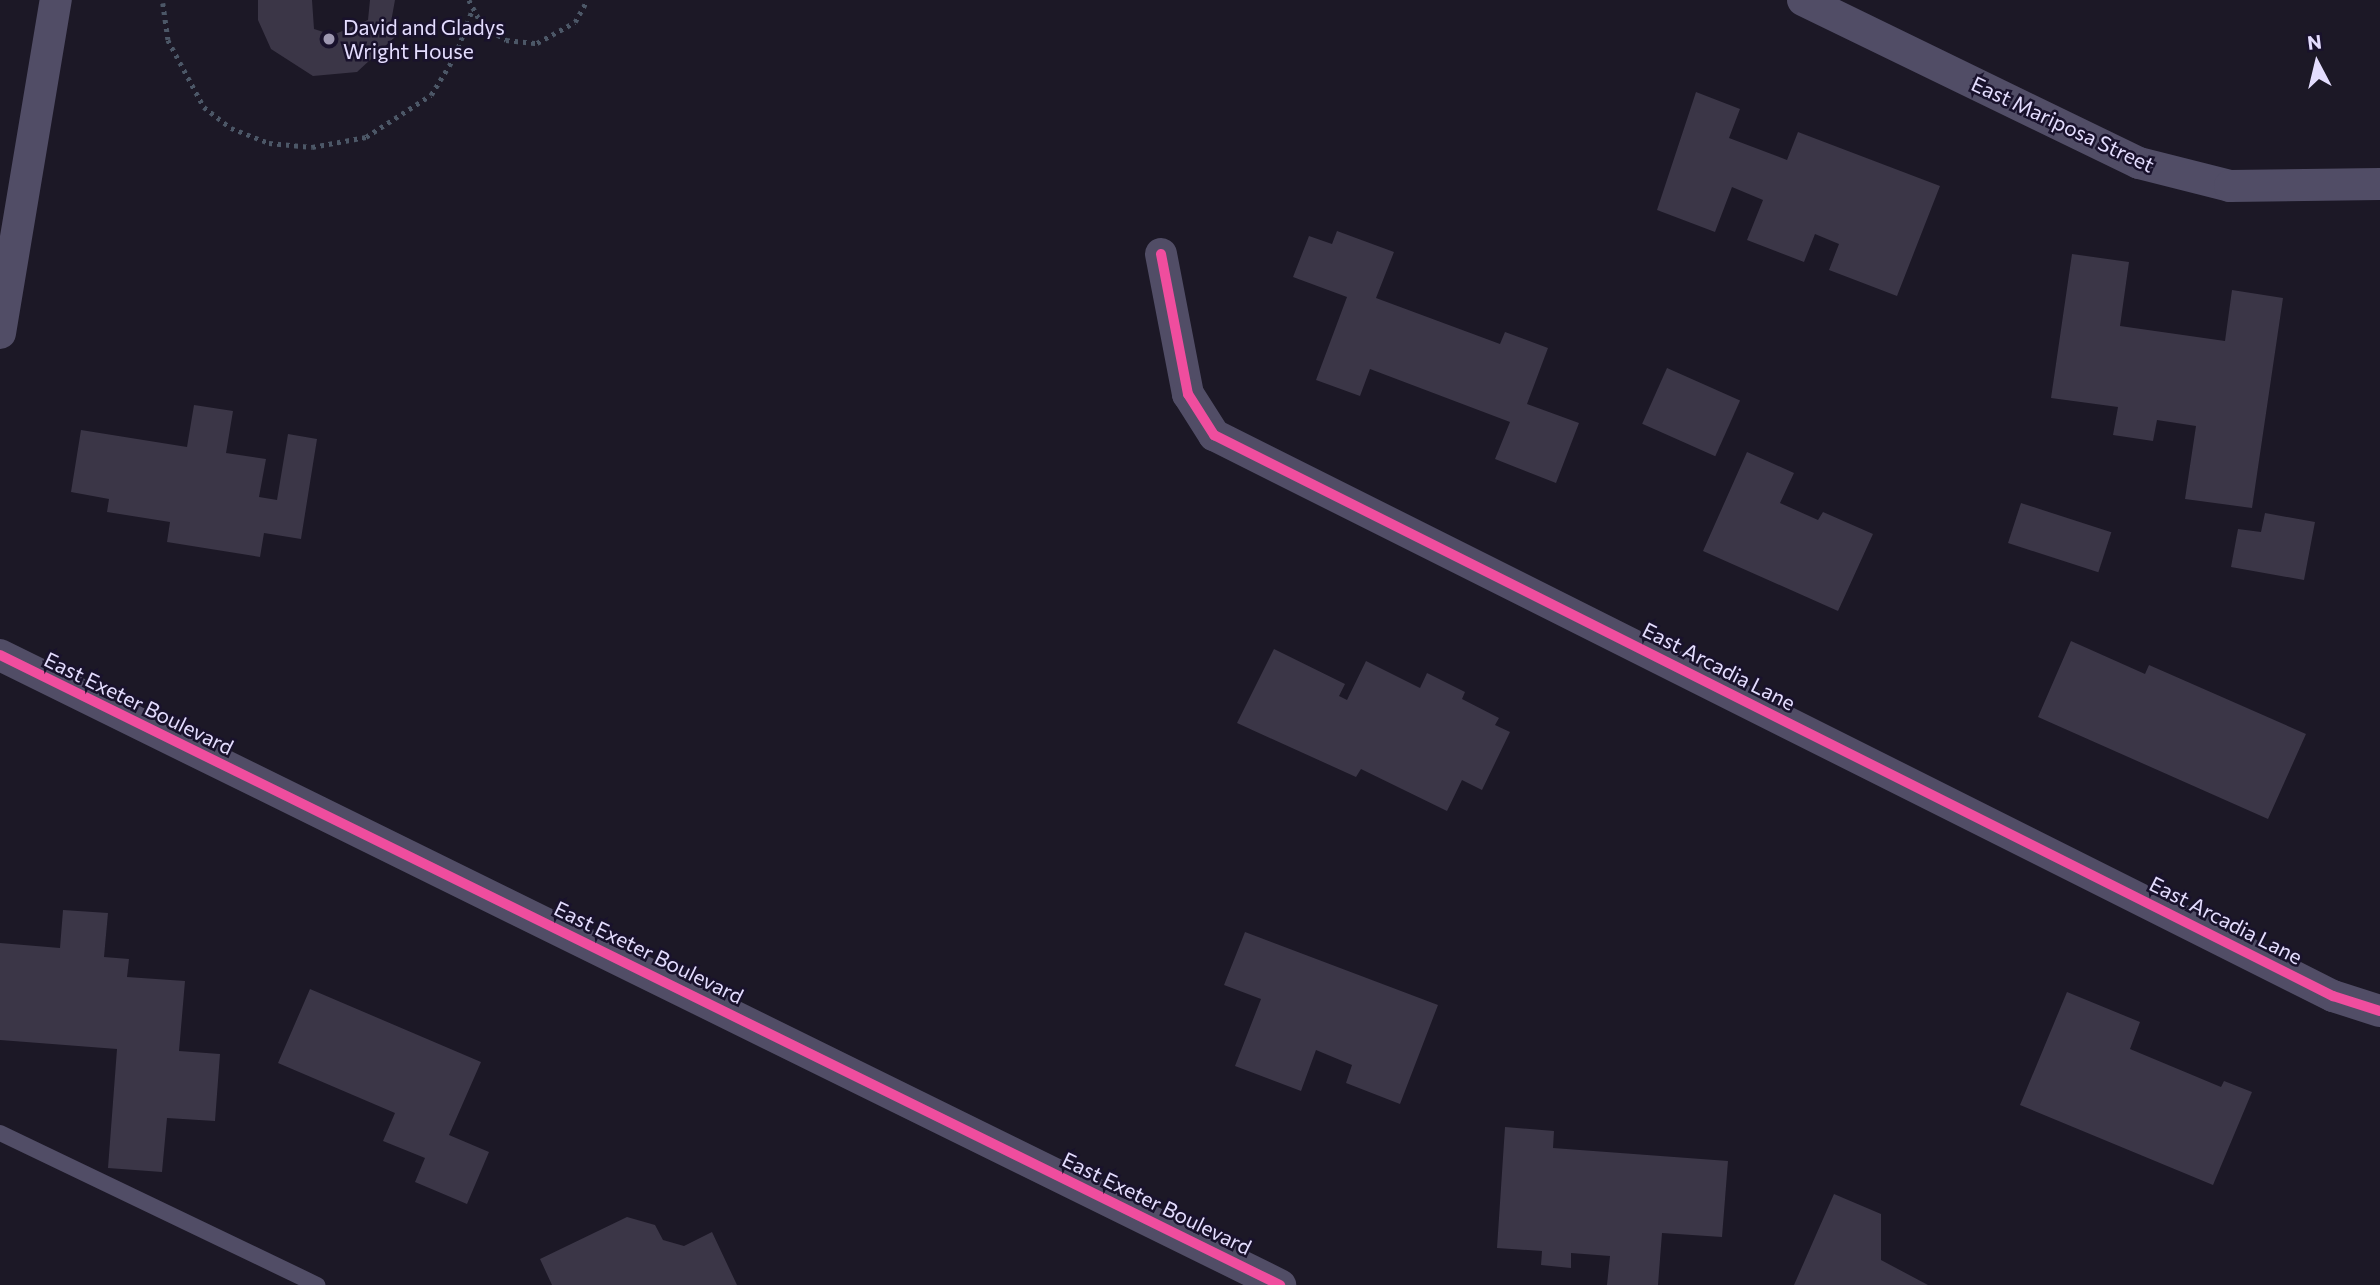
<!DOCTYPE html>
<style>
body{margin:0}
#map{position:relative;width:2380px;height:1285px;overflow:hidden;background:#1c1826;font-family:Commissioner,sans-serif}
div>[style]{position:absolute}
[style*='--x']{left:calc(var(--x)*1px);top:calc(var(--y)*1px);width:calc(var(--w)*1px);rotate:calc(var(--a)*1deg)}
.building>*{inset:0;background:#3b3647;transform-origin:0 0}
.path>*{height:4.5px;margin-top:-2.25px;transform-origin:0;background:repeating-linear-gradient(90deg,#4c5767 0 3.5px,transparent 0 8.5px)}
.lane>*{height:16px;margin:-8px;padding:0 8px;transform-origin:8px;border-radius:8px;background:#514d66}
.street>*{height:32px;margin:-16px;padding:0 16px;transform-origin:16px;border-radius:16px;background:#514d66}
.cycleway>*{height:10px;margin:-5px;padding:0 5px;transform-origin:5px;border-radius:5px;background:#ef4d9e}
.dots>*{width:19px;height:19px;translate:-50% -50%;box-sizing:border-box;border:4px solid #19122c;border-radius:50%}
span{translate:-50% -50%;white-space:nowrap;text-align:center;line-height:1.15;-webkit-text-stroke:5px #19122c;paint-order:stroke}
.poi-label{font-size:21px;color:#e4ddfe}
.left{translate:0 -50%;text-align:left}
.street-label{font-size:21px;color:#e4ddfe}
.north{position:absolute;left:2282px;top:28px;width:70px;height:70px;-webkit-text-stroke:5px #19122c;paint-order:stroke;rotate:353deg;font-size:19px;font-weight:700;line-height:28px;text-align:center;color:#e4ddfe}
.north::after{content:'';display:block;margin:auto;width:24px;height:32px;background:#e4ddfe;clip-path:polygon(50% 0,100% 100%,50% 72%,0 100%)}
</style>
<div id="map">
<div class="building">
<div style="clip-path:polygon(258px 0,312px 0,314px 29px,333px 35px,368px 20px,370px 0,395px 0,389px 33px,395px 37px,357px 72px,313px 76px,271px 49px,258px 20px)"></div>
<div style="clip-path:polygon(1696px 92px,1740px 109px,1729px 138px,1787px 160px,1798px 132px,1940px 186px,1897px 296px,1829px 270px,1839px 244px,1815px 234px,1804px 262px,1747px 240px,1763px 200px,1732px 187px,1715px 232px,1657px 210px)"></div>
<div style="clip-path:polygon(1337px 231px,1394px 252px,1376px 298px,1500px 344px,1505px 332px,1548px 348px,1527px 404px,1579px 423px,1556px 483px,1495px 459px,1510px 422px,1370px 369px,1360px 396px,1316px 380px,1347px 297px,1293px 277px,1309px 236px,1332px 244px)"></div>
<div style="clip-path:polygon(2072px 254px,2129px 262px,2120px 326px,2225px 341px,2232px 290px,2283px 298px,2252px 508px,2185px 499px,2196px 426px,2157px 420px,2153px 441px,2113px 435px,2118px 407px,2051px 398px)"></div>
<div style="left:1667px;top:368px;width:80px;height:61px;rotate:24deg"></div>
<div style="clip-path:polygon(194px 405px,233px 411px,226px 453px,266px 459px,259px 497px,277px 500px,288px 434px,317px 439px,301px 539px,264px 533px,260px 557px,167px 542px,170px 522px,107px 512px,109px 499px,71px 492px,81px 430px,187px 447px)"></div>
<div style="clip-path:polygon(1747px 452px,1794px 473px,1780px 503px,1818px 520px,1823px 512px,1873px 534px,1838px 611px,1703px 551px)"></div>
<div style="left:2021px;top:503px;width:95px;height:42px;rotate:18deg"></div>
<div style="clip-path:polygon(2265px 513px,2315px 522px,2304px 580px,2231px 567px,2238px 529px,2261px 532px)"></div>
<div style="clip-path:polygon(2071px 641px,2145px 674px,2149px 665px,2306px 734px,2268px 819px,2038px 717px)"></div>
<div style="clip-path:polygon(1274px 649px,1345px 684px,1339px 696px,1347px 700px,1366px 661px,1420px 688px,1427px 673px,1465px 692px,1462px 699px,1499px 718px,1495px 725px,1510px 732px,1482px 790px,1462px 780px,1447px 811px,1361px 769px,1356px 777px,1237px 723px)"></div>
<div style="clip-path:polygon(63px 910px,108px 913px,104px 957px,129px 959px,127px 977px,185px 981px,179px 1051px,220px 1054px,215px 1121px,167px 1118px,162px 1172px,108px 1168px,117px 1049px,0 1040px,0 943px,60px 948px)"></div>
<div style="clip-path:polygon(1245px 932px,1438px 1005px,1400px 1104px,1346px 1083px,1352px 1065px,1316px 1050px,1301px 1091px,1235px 1066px,1261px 999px,1224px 985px)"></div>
<div style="clip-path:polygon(310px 989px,481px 1062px,449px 1135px,489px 1152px,467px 1204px,415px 1182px,425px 1158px,383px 1141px,395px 1113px,278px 1063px)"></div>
<div style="clip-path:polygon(2067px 992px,2140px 1022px,2130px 1049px,2221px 1087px,2224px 1081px,2252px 1092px,2213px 1185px,2020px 1105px)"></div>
<div style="clip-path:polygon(1505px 1127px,1554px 1131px,1553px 1148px,1728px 1161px,1722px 1237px,1662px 1233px,1658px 1285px,1607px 1285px,1610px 1256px,1571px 1253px,1571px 1268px,1541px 1265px,1542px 1251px,1497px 1248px)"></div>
<div style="clip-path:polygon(1834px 1194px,1881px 1214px,1881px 1260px,1928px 1285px,1794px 1285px)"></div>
<div style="clip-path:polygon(627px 1217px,655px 1225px,663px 1240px,684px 1246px,712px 1232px,737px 1285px,552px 1285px,540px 1259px)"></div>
</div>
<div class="path">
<div style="--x:469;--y:0;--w:30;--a:62"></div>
<div style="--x:483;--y:26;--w:27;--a:31"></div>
<div style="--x:506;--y:40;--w:31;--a:6"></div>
<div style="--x:537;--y:43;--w:43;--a:-28.9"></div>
<div style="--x:575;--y:22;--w:25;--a:-61"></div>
<div style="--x:163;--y:3;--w:37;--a:82"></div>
<div style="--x:168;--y:40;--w:76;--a:61.8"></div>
<div style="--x:204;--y:107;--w:34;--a:38"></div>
<div style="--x:231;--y:128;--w:41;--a:21.5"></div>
<div style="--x:269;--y:143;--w:43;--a:5.3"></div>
<div style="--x:312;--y:147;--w:55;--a:-10.5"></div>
<div style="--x:366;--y:137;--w:77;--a:-32.9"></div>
<div style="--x:431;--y:95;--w:46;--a:-58.4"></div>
<div style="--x:455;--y:56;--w:49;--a:-69.7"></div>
</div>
<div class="lane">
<div style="--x:0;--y:1133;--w:352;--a:25.6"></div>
</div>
<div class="street">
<div style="--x:1803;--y:0;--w:373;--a:25.9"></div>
<div style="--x:2139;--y:163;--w:94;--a:14.2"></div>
<div style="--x:2230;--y:186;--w:150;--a:-0.8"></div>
<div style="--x:1161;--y:254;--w:143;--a:79.1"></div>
<div style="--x:1188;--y:394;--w:49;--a:57.6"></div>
<div style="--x:1214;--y:435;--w:1252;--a:26.63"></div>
<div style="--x:2333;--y:996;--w:49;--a:17.7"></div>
<div style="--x:0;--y:333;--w:338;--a:-80.5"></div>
<div style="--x:0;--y:655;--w:1427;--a:26.21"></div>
</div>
<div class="cycleway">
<div style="--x:1161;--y:254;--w:143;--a:79.1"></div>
<div style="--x:1188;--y:394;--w:49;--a:57.6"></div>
<div style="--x:1214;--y:435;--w:1252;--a:26.63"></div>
<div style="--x:2333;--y:996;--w:49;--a:17.7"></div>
<div style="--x:0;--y:655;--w:1427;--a:26.21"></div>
</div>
<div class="dots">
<div style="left:329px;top:39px;background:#9e98b2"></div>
</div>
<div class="poi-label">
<span class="left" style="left:343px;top:39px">David and Gladys<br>Wright House</span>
</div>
<div class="street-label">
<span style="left:2063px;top:124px;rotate:25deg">East Mariposa Street</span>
<span style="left:1719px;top:666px;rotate:27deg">East Arcadia Lane</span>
<span style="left:139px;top:703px;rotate:26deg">East Exeter Boulevard</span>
<span style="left:2226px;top:920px;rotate:27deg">East Arcadia Lane</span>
<span style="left:649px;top:952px;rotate:26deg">East Exeter Boulevard</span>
<span style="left:1157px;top:1203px;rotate:26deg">East Exeter Boulevard</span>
</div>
<div class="north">N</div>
</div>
